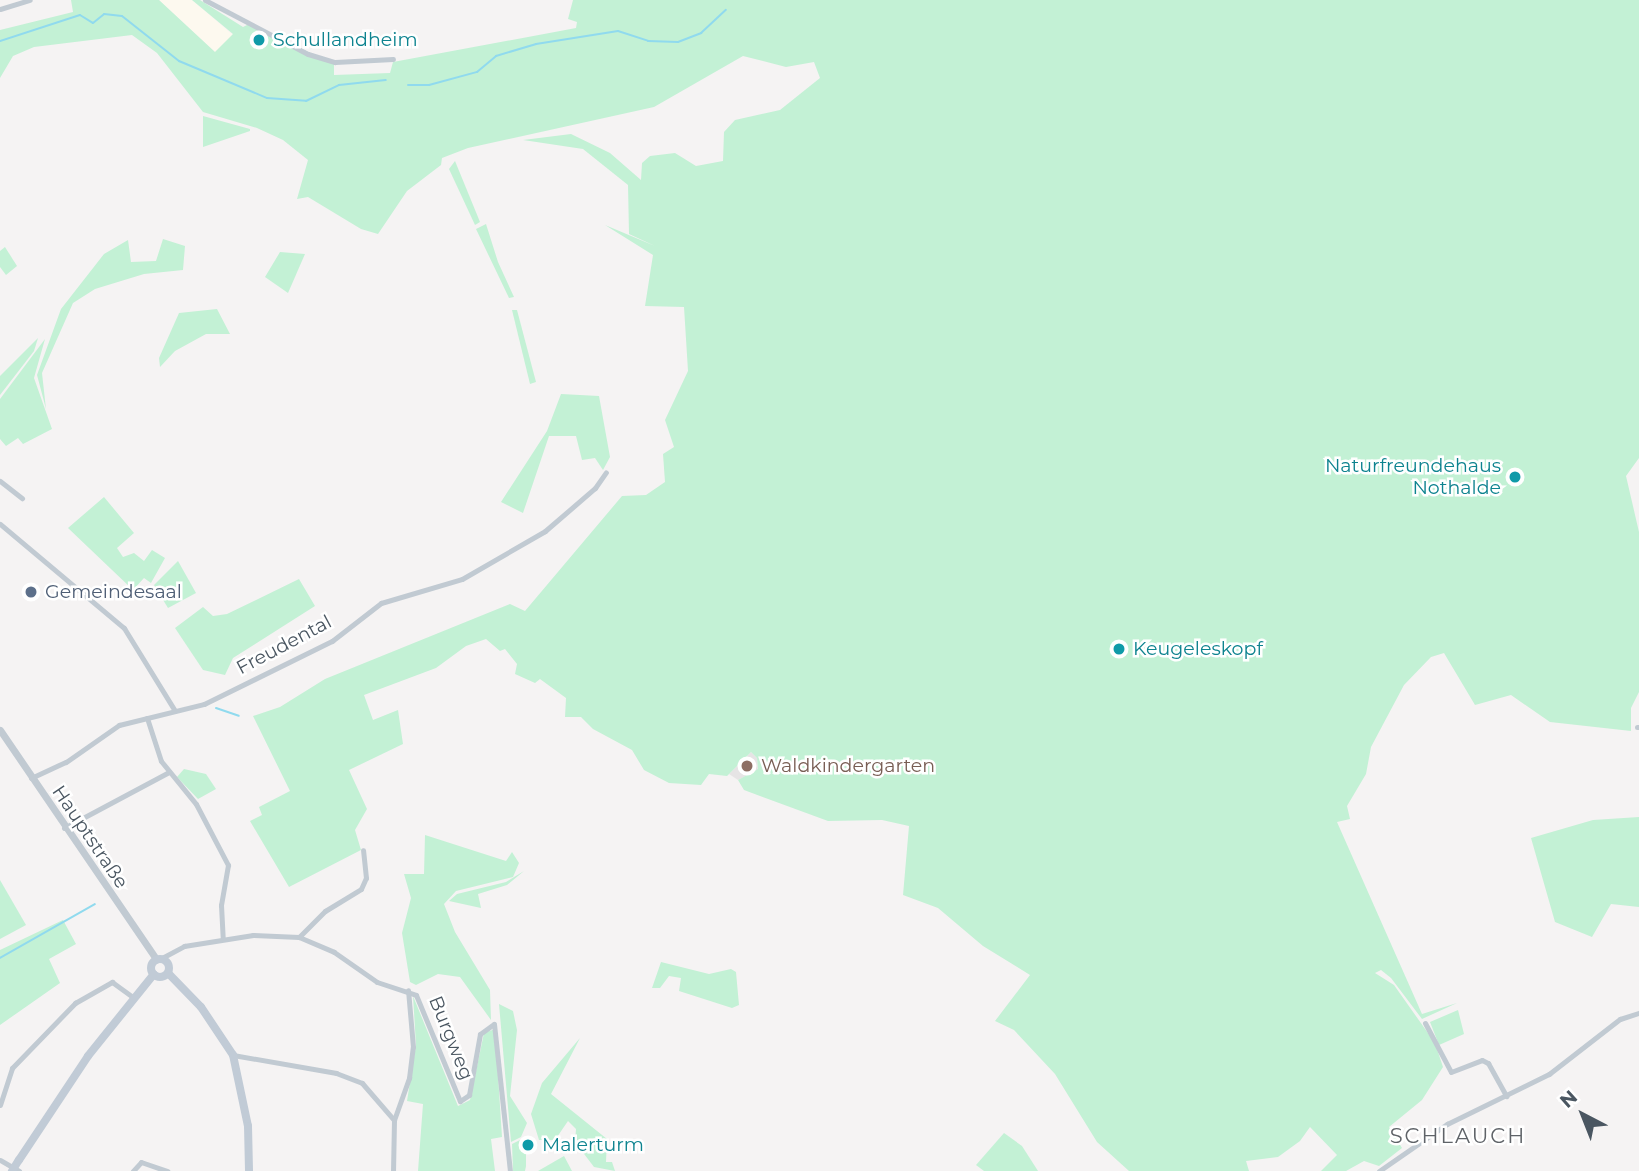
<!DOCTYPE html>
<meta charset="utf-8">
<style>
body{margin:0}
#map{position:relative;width:1639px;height:1171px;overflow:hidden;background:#f5f3f3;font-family:Montserrat,sans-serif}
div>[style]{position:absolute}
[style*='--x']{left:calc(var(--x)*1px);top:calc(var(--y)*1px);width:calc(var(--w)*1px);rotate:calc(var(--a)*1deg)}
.commercial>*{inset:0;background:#fdf9ef}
.education>*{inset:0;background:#e6e4e5}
.green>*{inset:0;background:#c3f1d5}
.stream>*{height:2px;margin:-1px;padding:0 1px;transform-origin:1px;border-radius:1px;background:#90daee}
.minor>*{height:5px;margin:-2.5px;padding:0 2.5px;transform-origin:2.5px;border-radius:2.5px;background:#c1cad2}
.tertiary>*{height:7px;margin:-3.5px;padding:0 3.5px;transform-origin:3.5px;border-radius:3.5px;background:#c1cad2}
.secondary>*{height:8px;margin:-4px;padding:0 4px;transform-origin:4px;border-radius:4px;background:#c1cbd6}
.secondary>.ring{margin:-4px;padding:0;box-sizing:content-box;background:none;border:8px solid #c1cbd6;border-radius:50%}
.secondary-bridge>*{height:8px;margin:-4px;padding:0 4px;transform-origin:4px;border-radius:4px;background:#c1cbd6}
.dots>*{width:19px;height:19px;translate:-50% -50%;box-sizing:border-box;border:4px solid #fff;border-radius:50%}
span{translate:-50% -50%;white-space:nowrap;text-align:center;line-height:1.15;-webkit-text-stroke:5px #fff;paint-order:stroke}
.culture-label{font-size:19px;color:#0d838f}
.left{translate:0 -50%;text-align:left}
.right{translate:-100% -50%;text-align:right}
.service-label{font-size:19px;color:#4e5e75}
.street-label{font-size:19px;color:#4a5661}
.education-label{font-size:19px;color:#785e54}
.neighbourhood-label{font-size:21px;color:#5f6368;letter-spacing:2px}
.north{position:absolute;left:1548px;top:1080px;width:70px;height:70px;-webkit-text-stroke:5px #fff;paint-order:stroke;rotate:318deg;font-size:19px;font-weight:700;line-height:28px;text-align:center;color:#4a5661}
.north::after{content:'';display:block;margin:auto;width:24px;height:32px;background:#4a5661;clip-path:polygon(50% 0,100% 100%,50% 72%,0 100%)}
</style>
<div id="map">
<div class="commercial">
<div style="clip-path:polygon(159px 0,192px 0,233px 35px,215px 52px)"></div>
</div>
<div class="education">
<div style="clip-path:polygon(751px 752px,757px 758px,758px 770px,738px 780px,729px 774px)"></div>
</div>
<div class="green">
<div style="clip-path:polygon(71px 0,159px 0,215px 52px,233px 34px,192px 0,200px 0,243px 27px,249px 24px,334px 64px,334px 75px,390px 73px,393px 62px,576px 28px,577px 22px,568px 19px,573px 0,1639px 0,1639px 458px,1626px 476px,1639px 532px,1639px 692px,1631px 708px,1631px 731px,1550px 722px,1511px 695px,1475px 705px,1444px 653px,1431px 657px,1404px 685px,1371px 747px,1366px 774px,1347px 806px,1350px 819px,1337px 822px,1422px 1014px,1457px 1003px,1422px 1019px,1391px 978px,1381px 970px,1375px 973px,1394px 985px,1435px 1043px,1443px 1067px,1422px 1100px,1389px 1127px,1402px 1148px,1379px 1166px,1364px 1161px,1346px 1171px,1321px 1171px,1337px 1155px,1310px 1127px,1300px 1141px,1278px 1157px,1246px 1161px,1249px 1171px,1129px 1171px,1097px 1142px,1055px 1074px,1014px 1030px,995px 1021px,1030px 975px,983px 946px,938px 908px,903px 895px,909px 826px,882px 820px,828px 821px,744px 790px,738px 780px,758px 769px,757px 758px,751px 752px,727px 776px,709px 774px,701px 785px,669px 783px,644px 770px,632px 750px,593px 729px,581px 717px,565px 717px,566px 698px,540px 679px,535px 683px,515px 674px,517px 664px,505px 649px,500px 651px,486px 639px,466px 646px,436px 668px,364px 695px,373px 720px,398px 710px,403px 744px,349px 770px,367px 809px,355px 830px,361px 850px,289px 887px,250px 821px,262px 815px,259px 807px,290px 791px,253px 716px,280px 707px,325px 679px,510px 604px,525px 611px,622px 496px,646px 495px,665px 482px,663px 454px,674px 447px,665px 420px,688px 371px,684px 307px,645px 306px,653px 255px,605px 225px,655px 246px,629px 234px,628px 185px,583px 149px,523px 140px,571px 134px,610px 153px,641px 180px,642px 163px,650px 156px,675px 153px,696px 166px,723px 161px,724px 132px,735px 120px,780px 110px,820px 78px,814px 62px,786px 67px,743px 56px,654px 107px,468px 148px,442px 158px,441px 165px,407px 191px,378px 234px,361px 229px,308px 197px,297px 199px,308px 160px,283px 140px,257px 128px,203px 112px,157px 53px,132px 35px,34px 47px,13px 56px,0 78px,0 30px,73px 12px)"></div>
<div style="clip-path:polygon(203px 116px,250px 129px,250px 131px,203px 147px)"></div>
<div style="clip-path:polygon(455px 161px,480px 222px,475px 225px,449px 169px)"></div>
<div style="clip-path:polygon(486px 224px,498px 262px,514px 297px,509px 298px,476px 229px)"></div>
<div style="clip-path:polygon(163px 239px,185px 246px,183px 270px,144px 274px,95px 289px,73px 303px,42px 373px,46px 409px,37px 375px,61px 309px,104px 254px,128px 240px,131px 262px,156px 261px)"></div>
<div style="clip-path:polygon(5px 247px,17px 266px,6px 275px,0 267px,0 251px)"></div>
<div style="clip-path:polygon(280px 252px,305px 254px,288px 293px,265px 277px)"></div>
<div style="clip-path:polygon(217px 309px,230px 334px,206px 334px,175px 351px,160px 367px,159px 358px,179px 313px)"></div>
<div style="clip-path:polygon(512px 310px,517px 310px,536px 382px,530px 384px)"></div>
<div style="clip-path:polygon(38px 338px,34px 351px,0 395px,0 376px)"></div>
<div style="clip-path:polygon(45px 339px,34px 378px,52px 429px,23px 444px,18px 438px,6px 446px,0 439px,0 399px)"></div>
<div style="clip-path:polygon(561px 394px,599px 396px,610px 457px,603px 470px,595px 458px,582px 460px,576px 436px,549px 436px,523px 513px,501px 502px,547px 431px)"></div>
<div style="clip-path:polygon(104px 497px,134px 533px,117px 548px,123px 557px,134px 553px,144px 561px,152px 550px,165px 558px,151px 583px,144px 578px,133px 590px,68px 528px)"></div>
<div style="clip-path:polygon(178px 561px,196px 593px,168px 608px,154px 585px)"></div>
<div style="clip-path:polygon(299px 579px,315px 606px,233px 658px,225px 675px,203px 670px,175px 628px,203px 607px,213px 616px,227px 614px)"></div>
<div style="clip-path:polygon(184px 769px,206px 774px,216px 789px,198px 799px,177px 777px)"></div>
<div style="clip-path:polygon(1639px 817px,1639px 907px,1611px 904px,1592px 937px,1555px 922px,1531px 838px,1593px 820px)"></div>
<div style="clip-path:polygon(425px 835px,506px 861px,512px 852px,519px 863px,513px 877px,456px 891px,444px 904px,455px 932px,490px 990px,491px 1020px,460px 977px,438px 974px,416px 985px,410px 982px,402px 933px,411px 898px,404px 874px,424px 874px)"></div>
<div style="clip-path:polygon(524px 871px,507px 885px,478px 894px,481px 908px,449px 901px,457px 894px,506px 882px)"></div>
<div style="clip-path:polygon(0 880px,26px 925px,0 939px)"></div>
<div style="clip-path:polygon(63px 920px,76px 944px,49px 959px,60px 983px,0 1025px,0 950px)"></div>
<div style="clip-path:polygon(661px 962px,709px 974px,731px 969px,736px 972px,739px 1005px,732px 1008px,679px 991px,681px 978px,669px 976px,660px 988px,652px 988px)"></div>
<div style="clip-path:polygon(413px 996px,458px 1106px,470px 1100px,484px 1033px,495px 1029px,502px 1137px,491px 1139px,495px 1171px,418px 1171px,423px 1104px,407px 1101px,416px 1045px)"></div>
<div style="clip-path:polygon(499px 1004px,513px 1011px,517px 1030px,510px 1096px,527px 1123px,521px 1137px,511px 1142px)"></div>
<div style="clip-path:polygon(1458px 1010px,1464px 1034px,1439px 1045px,1430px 1022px)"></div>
<div style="clip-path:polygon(580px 1038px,551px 1094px,607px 1139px,606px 1162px,612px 1162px,615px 1171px,594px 1167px,575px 1142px,576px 1129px,568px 1121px,555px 1140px,539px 1140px,531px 1114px,542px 1083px)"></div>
<div style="clip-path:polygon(1004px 1133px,1022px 1146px,1038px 1171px,984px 1171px,976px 1165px)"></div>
<div style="clip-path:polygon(520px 1140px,526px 1152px,526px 1166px,525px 1171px,513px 1171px,512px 1144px)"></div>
<div style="clip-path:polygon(564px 1156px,572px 1171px,538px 1171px)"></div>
</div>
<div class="stream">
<div style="--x:0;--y:41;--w:84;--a:-18"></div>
<div style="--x:80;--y:15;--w:15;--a:32"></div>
<div style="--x:93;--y:23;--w:14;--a:-39"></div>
<div style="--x:104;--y:14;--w:18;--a:6"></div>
<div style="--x:122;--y:16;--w:73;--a:38.3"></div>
<div style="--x:179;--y:61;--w:95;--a:22.8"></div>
<div style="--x:267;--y:98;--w:39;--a:4"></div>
<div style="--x:306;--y:101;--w:37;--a:-26"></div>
<div style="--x:339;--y:85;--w:47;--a:-6.1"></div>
<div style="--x:408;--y:85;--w:21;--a:0"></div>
<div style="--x:429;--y:85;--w:50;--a:-15.2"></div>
<div style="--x:477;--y:72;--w:25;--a:-40"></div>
<div style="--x:496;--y:56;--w:42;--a:-16.7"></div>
<div style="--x:536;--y:44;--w:83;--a:-9"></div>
<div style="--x:618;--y:31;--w:32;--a:18"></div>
<div style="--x:648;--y:41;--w:30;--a:2"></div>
<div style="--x:678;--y:42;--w:25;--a:-21"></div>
<div style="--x:701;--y:33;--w:34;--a:-43"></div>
<div style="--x:216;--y:708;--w:24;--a:19"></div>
<div style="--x:0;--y:958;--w:109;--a:-29.6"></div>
</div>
<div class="minor">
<div style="--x:205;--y:0;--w:116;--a:27.7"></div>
<div style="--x:308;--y:54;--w:28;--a:17"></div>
<div style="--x:335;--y:62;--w:58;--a:-3"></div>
<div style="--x:0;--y:9;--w:31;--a:-17"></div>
<div style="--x:0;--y:481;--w:28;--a:38"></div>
<div style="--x:0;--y:524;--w:162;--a:40"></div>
<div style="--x:124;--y:628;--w:97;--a:58.4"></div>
<div style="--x:147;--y:718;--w:45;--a:72"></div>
<div style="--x:161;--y:761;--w:55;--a:50.9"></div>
<div style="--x:196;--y:804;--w:69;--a:62.3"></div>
<div style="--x:228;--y:865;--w:41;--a:99.9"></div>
<div style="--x:221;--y:905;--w:34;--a:87"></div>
<div style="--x:1637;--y:727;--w:2;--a:0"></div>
<div style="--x:31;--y:778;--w:38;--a:-25"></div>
<div style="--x:66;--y:762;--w:65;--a:-34.9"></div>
<div style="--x:119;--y:725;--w:88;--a:-13.9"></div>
<div style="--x:204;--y:704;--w:143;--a:-26.2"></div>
<div style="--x:332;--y:641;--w:62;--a:-37.8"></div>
<div style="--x:381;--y:603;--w:84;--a:-16.5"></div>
<div style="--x:462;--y:579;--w:96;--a:-30"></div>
<div style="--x:545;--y:531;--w:66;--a:-40.7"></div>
<div style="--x:595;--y:488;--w:19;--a:-55"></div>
<div style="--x:64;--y:828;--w:119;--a:-28.1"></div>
<div style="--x:299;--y:937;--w:37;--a:-45"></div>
<div style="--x:325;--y:911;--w:42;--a:-31.4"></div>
<div style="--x:361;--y:889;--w:12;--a:-66"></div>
<div style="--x:366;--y:878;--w:28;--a:-96"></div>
<div style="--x:158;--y:960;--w:30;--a:-28"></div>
<div style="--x:184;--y:946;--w:70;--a:-9.1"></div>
<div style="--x:253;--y:935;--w:46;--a:2.5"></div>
<div style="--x:299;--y:937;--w:38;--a:23"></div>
<div style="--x:334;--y:952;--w:52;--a:34.9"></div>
<div style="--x:377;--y:982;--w:41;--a:18.4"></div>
<div style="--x:416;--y:995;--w:115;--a:67.5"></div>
<div style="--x:460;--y:1101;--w:11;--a:-34"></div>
<div style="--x:469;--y:1095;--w:62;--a:-79.8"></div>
<div style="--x:480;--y:1034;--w:17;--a:-36"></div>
<div style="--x:494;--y:1024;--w:148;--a:83.8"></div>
<div style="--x:1425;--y:1023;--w:55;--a:62"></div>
<div style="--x:1451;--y:1072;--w:33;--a:-21"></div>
<div style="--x:1482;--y:1060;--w:7;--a:27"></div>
<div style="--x:1488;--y:1063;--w:38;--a:61"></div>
<div style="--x:233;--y:1055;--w:105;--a:9.9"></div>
<div style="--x:336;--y:1073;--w:28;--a:21"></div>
<div style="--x:362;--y:1083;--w:49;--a:49.1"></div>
<div style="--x:394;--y:1120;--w:51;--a:91.1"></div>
<div style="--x:0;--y:1105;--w:39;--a:-72"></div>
<div style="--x:12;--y:1068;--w:91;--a:-45.9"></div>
<div style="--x:75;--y:1003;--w:43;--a:-29.6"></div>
<div style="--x:112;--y:982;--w:26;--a:36"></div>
<div style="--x:394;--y:1120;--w:45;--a:-70.3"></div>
<div style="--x:409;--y:1078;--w:31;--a:-83"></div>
<div style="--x:413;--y:1047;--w:57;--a:-95"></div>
<div style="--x:0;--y:1160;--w:22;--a:30"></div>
<div style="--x:133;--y:1171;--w:12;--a:-48"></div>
<div style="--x:141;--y:1162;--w:28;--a:19"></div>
<div style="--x:1379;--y:1171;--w:83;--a:-34.7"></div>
<div style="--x:1447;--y:1124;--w:114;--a:-26.1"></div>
<div style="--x:1549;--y:1074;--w:90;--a:-37.8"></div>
<div style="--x:1620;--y:1019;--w:20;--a:-18"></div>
</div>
<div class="tertiary">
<div style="--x:0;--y:730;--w:278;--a:55.7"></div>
</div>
<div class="secondary">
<div class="ring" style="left:151px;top:959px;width:10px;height:10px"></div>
<div style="--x:168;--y:973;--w:47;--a:45.9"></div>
<div style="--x:201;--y:1007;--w:58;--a:56.3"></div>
<div style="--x:233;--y:1055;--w:73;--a:78.1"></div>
<div style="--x:248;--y:1126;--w:45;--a:88.7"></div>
<div style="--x:19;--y:1160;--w:125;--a:-56.4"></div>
<div style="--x:88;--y:1056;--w:105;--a:-51.2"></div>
</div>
<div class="secondary-bridge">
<div style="--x:12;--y:1171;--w:13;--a:-58"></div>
</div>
<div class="dots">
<div style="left:259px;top:40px;background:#0f9aa8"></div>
<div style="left:1515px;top:477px;background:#0f9aa8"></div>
<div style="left:31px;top:592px;background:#5c6f8a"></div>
<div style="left:1119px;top:649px;background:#0f9aa8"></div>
<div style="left:747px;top:766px;background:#8d6e63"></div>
<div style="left:528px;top:1145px;background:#0f9aa8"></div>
</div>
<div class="culture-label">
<span class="left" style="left:273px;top:40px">Schullandheim</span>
<span class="right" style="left:1501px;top:477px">Naturfreundehaus<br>Nothalde</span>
<span class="left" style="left:1133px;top:649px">Keugeleskopf</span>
<span class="left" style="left:542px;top:1145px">Malerturm</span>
</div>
<div class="service-label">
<span class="left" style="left:45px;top:592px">Gemeindesaal</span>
</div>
<div class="street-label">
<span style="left:284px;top:645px;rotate:-28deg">Freudental</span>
<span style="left:90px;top:837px;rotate:56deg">Hauptstraße</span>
<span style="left:451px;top:1038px;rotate:68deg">Burgweg</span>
</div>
<div class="education-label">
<span class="left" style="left:761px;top:766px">Waldkindergarten</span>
</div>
<div class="neighbourhood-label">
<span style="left:1458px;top:1136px">SCHLAUCH</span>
</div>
<div class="north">N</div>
</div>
